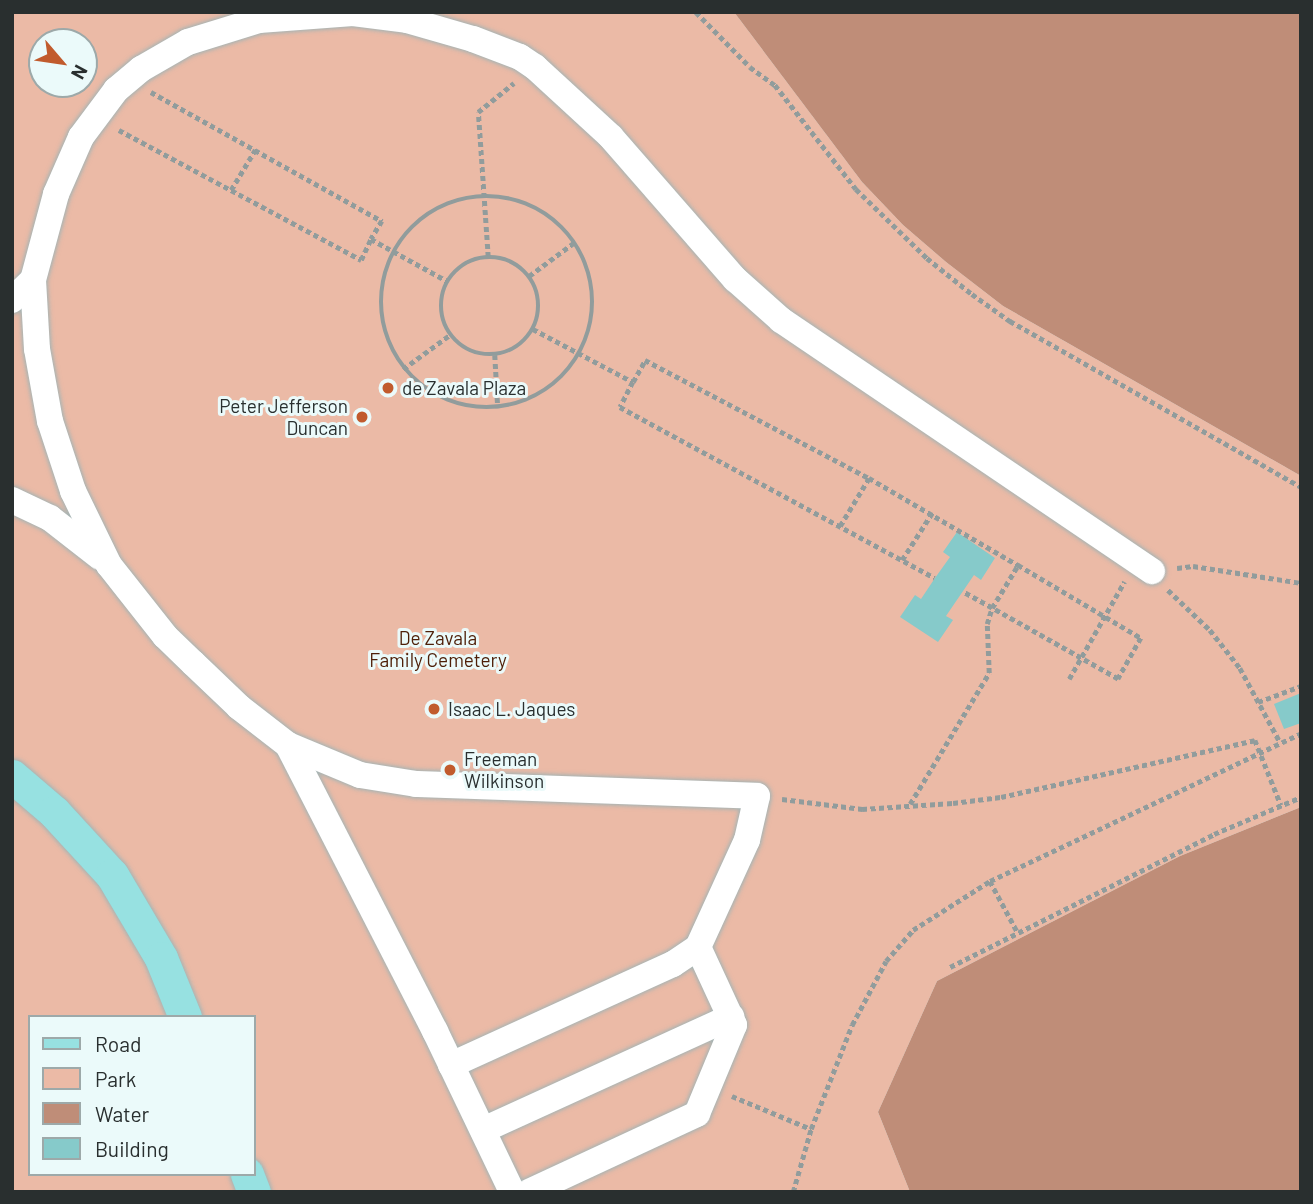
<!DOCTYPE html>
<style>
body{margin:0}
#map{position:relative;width:1313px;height:1204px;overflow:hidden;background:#ebfafa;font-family:Barlow,sans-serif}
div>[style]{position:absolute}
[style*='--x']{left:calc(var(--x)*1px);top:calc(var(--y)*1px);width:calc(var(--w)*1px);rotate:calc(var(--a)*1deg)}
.green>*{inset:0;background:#ebbaa6}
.water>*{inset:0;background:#bf8d78}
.building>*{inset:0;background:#86caca}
.path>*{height:4.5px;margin-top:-2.25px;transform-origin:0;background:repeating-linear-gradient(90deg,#919c9c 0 5px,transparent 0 8.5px)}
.path>.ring{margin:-2.25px;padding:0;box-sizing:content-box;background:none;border:4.5px solid #919c9c;border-radius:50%}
.roads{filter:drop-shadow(0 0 2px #a5b4b4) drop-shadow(0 0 2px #a5b4b4)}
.minor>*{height:26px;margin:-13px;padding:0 13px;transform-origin:13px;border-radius:13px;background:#fff}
.major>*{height:33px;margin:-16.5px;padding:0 16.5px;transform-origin:16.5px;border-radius:16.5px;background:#97e1e1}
.dots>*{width:19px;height:19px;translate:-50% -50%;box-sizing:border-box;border:4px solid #ebfafa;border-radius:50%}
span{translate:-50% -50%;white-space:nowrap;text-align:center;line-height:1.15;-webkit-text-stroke:6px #ebfafa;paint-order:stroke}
.poi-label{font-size:19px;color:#292f2f}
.left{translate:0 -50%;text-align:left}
.right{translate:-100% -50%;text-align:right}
.park-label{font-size:19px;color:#4e1f08}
.frame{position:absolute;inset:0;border:14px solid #292f2f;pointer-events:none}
.legend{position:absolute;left:28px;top:1015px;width:228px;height:161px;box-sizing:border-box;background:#ebfafa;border:2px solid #9da9a9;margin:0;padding:9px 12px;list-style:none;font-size:21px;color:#292f2f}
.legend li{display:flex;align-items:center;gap:14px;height:35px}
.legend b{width:35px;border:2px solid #9da9a9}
.north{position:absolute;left:28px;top:28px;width:70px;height:70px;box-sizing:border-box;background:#ebfafa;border:2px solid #9da9a9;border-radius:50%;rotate:119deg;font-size:19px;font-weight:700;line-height:28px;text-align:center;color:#292f2f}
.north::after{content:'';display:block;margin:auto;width:24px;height:32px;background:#c15b2d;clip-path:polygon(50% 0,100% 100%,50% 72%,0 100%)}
</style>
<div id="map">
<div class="green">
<div style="clip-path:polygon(evenodd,12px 12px,734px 12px,862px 182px,903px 225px,946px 262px,1003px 306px,1301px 476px,1301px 807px,1180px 856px,937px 981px,878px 1112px,910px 1192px,12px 1192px,12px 12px,42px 42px,84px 42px,84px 84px,42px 84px,42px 42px,12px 12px,30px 1017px,254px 1017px,254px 1174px,30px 1174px,30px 1017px)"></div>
</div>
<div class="water">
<div style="clip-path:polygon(734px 12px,1301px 12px,1301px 476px,1003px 306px,946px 262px,903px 225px,862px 182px)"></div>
<div style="clip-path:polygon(1301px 807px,1301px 1192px,910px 1192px,878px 1112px,937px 981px,1180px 856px)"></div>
</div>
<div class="building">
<div style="clip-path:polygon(957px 532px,995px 558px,981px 580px,974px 575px,946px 616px,953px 620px,938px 642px,900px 617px,915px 595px,921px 599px,935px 578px,950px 557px,943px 552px)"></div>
<div style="clip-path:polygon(1301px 693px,1301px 723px,1284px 729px,1274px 704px)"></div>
</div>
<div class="path">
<div style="--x:696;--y:12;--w:77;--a:45.5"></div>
<div style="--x:750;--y:67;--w:31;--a:36"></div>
<div style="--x:775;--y:85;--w:132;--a:52.1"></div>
<div style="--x:856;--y:189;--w:99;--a:44.2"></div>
<div style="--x:927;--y:258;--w:58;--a:38.7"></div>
<div style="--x:972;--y:294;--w:47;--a:35.4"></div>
<div style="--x:1010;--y:321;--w:335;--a:29.7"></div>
<div style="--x:151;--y:92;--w:265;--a:29.2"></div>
<div style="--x:382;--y:221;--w:21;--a:121"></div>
<div style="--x:119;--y:130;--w:275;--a:28.2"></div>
<div style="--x:361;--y:260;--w:23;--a:-65"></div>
<div style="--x:371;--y:239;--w:87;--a:28.9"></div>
<div style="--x:231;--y:190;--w:47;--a:-59"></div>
<div class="ring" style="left:381px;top:196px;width:207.5px;height:207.5px"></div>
<div style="--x:488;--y:257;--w:145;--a:-93.9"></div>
<div style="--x:478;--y:112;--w:46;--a:-38.9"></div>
<div class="ring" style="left:441px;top:257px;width:93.5px;height:93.5px"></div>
<div style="--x:529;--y:276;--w:57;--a:-36.5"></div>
<div style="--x:533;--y:329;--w:113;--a:27.9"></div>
<div style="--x:633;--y:382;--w:28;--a:117"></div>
<div style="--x:620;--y:407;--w:358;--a:28.5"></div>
<div style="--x:495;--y:355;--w:53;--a:86.8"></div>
<div style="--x:403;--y:369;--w:59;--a:-36.1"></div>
<div style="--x:633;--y:382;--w:25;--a:-61"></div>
<div style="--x:645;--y:360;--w:253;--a:27.8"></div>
<div style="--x:869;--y:478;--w:173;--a:30.3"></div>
<div style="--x:840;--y:526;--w:56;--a:-58.9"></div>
<div style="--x:902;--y:560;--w:56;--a:-57.4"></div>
<div style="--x:1018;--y:565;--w:143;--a:30.7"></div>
<div style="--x:1141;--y:638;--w:47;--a:119.3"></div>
<div style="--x:1118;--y:679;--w:145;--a:-150.6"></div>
<div style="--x:992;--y:608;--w:50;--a:-58.8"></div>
<div style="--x:1177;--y:568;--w:16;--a:-7"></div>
<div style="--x:1193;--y:566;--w:109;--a:8.9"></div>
<div style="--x:1168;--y:590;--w:58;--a:43.6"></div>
<div style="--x:1210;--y:630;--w:48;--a:51.7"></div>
<div style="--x:1240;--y:668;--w:84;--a:61.6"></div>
<div style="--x:1069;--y:679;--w:112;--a:-60.4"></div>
<div style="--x:1258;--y:702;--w:46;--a:-20.4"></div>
<div style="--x:782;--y:799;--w:81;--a:7.1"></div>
<div style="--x:862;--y:809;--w:91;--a:-3.8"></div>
<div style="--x:953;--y:803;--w:48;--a:-7.1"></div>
<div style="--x:1001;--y:797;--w:260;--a:-12.6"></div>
<div style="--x:1255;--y:740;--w:70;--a:68.2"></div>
<div style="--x:910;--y:804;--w:153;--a:-58.9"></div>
<div style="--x:989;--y:673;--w:49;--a:-92.3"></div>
<div style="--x:987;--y:624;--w:17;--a:-73"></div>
<div style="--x:992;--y:608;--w:33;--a:-151"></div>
<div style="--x:990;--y:881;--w:59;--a:61.7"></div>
<div style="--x:950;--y:967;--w:296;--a:-26.7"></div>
<div style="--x:1214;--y:834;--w:95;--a:-23"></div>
<div style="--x:732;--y:1096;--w:86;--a:22.7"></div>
<div style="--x:793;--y:1192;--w:66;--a:-74.1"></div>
<div style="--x:811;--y:1129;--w:112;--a:-68.5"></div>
<div style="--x:852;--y:1025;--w:72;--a:-62"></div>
<div style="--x:886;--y:961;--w:41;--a:-48.9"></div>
<div style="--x:913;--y:930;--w:91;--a:-32.5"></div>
<div style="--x:990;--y:881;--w:344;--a:-25.4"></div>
</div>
<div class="roads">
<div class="minor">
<div style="--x:33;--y:280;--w:69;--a:86.7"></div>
<div style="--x:37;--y:349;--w:73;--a:79.8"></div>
<div style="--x:50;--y:421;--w:74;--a:71.8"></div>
<div style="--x:73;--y:491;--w:82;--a:64.1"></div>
<div style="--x:109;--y:565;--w:90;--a:51.7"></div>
<div style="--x:165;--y:636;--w:39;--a:44"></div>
<div style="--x:193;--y:663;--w:64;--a:43.7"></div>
<div style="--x:239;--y:707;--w:62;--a:37.8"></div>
<div style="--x:288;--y:745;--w:78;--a:22.6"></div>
<div style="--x:360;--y:775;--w:57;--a:9.1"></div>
<div style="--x:416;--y:784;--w:341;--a:2"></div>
<div style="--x:757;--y:796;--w:45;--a:102.8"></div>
<div style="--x:747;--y:840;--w:118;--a:114.6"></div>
<div style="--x:698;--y:947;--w:86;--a:65.2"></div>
<div style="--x:734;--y:1025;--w:96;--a:112.6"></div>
<div style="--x:697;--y:1114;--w:185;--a:155.1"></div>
<div style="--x:12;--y:300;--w:29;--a:-44"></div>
<div style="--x:33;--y:280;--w:89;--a:-75"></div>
<div style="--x:56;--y:194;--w:62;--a:-66.3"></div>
<div style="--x:81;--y:137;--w:59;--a:-53.3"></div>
<div style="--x:116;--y:90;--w:33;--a:-40"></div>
<div style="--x:141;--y:69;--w:54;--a:-29.9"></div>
<div style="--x:188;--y:42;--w:74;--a:-17.2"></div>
<div style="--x:259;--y:20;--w:94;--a:-4.3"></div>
<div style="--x:353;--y:13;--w:54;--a:7.4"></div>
<div style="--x:407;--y:20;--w:69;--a:16.1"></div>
<div style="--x:473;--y:39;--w:50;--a:21"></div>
<div style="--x:520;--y:57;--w:18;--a:34"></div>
<div style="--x:535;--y:67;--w:103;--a:42.6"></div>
<div style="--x:611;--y:137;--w:189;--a:48.9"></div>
<div style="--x:735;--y:279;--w:62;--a:41.7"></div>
<div style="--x:781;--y:320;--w:448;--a:34.1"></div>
<div style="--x:12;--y:500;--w:42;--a:25.3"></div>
<div style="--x:50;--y:518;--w:63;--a:38"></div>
<div style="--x:288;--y:745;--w:322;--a:62.8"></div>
<div style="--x:435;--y:1031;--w:178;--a:64.4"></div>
<div style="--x:451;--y:1065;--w:244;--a:-24.5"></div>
<div style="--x:673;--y:964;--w:30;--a:-34"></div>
<div style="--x:483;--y:1130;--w:273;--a:-24.5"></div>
</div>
<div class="major">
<div style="--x:12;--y:776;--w:55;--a:40.6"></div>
<div style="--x:54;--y:812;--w:86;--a:47.4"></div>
<div style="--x:112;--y:875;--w:96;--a:59.4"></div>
<div style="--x:161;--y:958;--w:64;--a:67.9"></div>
<div style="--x:247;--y:1174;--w:19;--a:69"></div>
</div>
</div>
<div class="dots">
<div style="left:388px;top:388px;background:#c15b2d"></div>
<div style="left:362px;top:417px;background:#c15b2d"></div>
<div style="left:434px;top:709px;background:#c15b2d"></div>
<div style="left:450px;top:770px;background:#c15b2d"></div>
</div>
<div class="poi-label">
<span class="left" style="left:402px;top:388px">de Zavala Plaza</span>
<span class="right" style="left:348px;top:417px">Peter Jefferson<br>Duncan</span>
<span class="left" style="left:448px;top:709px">Isaac L. Jaques</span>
<span class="left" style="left:464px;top:770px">Freeman<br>Wilkinson</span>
</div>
<div class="park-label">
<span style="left:438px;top:649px">De Zavala<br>Family Cemetery</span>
</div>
<div class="frame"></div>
<ul class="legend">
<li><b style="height:9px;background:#97e1e1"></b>Road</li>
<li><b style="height:19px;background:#ebbaa6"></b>Park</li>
<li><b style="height:19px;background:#bf8d78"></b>Water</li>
<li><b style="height:19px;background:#86caca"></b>Building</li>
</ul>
<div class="north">N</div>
</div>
